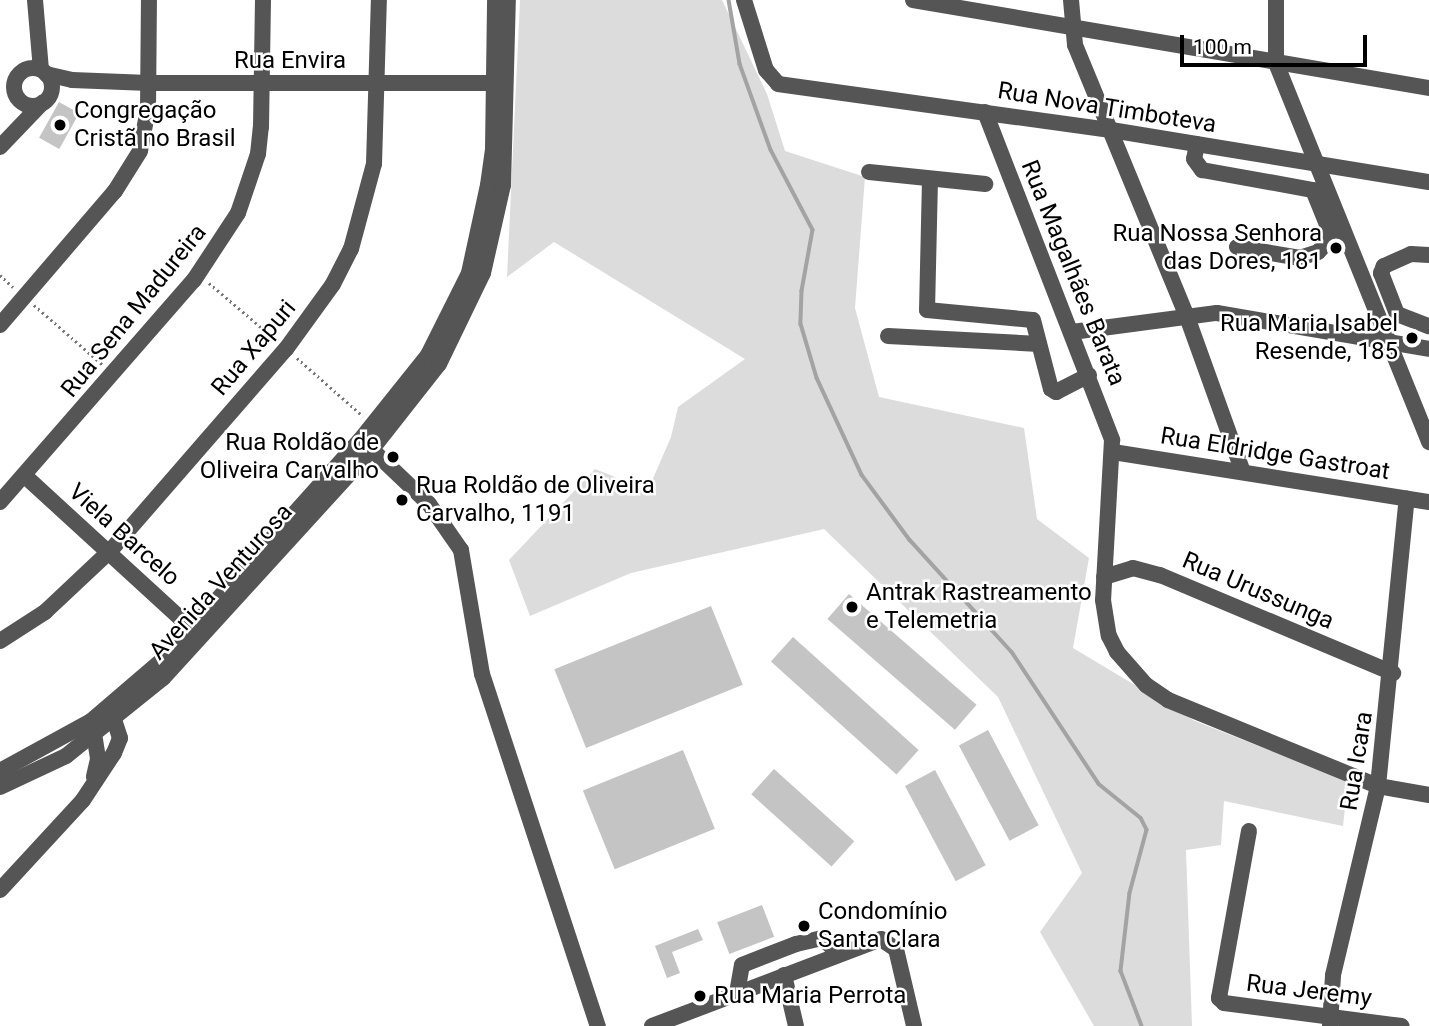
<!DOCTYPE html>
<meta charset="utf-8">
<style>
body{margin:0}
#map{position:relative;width:1429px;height:1026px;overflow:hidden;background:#fff;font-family:Roboto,sans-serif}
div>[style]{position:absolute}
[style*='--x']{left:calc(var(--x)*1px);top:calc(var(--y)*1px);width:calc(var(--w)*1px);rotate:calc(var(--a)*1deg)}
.green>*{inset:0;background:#dcdcdc}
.stream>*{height:3.5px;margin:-1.75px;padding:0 1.75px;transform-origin:1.75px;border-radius:1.75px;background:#a3a3a3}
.building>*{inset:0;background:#c4c4c4;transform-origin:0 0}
.path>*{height:2.5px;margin-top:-1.25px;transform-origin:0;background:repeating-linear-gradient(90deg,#777 0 2px,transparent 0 5.5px)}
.minor>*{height:16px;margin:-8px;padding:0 8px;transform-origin:8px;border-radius:8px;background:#555}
.minor>.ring{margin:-8px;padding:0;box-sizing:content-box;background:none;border:16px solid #555;border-radius:50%}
.dots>*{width:19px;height:19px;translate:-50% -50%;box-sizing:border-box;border:4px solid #fff;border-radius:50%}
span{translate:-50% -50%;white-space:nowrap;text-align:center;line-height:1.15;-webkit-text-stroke:5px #fff;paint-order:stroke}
.street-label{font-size:24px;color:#000}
.poi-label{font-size:24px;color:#000}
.left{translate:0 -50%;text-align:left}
.right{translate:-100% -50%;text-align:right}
.scale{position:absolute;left:1180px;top:35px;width:187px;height:32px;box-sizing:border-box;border:4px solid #000;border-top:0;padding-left:9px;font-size:21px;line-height:24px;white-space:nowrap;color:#000;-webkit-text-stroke:5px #fff;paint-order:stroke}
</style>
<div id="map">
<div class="green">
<div style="clip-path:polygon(520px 0,722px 0,767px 94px,785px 151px,865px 177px,855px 308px,879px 397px,1024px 428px,1037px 519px,1089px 558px,1073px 648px,1195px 721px,1348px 781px,1343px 826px,1224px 801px,1221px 845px,1186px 850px,1192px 1026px,1094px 1026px,1040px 932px,1082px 873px,998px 697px,824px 529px,631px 573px,530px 616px,509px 560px,595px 469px,648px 490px,671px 437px,678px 407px,745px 359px,554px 242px,507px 277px)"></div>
</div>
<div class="stream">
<div style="--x:729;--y:0;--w:65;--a:80.2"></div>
<div style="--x:740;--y:64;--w:91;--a:70.2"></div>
<div style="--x:771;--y:150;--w:90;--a:62.3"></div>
<div style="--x:813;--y:230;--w:62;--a:100.2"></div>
<div style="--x:802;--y:291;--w:33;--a:92"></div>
<div style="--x:801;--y:324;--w:56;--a:73.5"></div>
<div style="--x:817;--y:378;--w:107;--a:65.1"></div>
<div style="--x:862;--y:475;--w:81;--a:53.6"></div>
<div style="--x:910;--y:540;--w:151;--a:47.7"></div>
<div style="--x:1012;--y:652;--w:158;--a:56.6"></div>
<div style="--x:1099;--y:784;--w:54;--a:39"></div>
<div style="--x:1141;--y:818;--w:13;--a:63"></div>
<div style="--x:1147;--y:830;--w:65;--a:105.1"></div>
<div style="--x:1130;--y:893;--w:79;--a:96.6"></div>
<div style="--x:1121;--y:971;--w:59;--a:69.1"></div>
</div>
<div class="building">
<div style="left:59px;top:102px;width:23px;height:41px;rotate:29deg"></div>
<div style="left:849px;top:594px;width:169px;height:33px;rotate:41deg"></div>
<div style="left:711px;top:606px;width:85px;height:169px;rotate:68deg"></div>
<div style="left:793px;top:637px;width:169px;height:33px;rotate:42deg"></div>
<div style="left:988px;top:730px;width:108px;height:33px;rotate:62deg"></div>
<div style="left:683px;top:750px;width:85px;height:108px;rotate:68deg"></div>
<div style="left:774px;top:769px;width:108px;height:34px;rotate:42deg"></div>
<div style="left:935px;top:770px;width:108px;height:34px;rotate:62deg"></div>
<div style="left:762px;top:905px;width:34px;height:48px;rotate:69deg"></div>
<div style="clip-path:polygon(698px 929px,703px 940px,672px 952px,680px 973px,667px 978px,655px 946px)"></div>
</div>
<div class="path">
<div style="--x:0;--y:275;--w:18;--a:43"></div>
<div style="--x:209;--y:283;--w:88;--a:40.4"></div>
<div style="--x:34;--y:305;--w:91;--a:41"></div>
<div style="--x:297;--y:358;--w:88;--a:41.3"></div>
</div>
<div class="minor">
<div style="--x:35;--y:0;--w:70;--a:85.1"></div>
<div style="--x:744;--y:0;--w:73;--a:72.6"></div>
<div style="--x:766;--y:70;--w:18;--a:49"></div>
<div style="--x:778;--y:84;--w:336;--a:7.9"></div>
<div style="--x:1111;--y:130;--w:322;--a:9.3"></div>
<div style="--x:913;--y:0;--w:523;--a:9.68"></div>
<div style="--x:1071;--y:0;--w:45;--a:84.9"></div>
<div style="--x:1075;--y:45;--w:291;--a:67.6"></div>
<div style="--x:1186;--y:314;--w:168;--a:70.2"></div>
<div style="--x:1276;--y:0;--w:63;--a:90"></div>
<div style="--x:1276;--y:63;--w:409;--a:68"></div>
<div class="ring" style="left:14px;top:68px;width:22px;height:22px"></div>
<div style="--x:46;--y:74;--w:27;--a:13"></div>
<div style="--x:72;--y:80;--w:77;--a:2.2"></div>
<div style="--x:149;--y:83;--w:353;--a:0"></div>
<div style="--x:985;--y:112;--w:352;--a:68.8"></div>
<div style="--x:1112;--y:440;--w:160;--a:93.2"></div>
<div style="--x:1103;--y:600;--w:36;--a:81"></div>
<div style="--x:1109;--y:636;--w:18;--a:63"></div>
<div style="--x:1117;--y:652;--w:44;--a:48.7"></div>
<div style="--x:1146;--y:685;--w:27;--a:34"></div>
<div style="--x:1168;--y:700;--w:227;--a:22.3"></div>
<div style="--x:1378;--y:786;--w:52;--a:10"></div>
<div style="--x:1197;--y:144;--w:15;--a:101"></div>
<div style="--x:1194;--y:159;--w:14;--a:54"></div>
<div style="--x:1202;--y:170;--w:113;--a:10.2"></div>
<div style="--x:1313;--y:190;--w:51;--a:68"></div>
<div style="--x:1332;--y:237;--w:21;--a:133"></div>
<div style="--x:1318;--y:252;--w:19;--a:162"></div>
<div style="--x:1300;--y:258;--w:64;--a:-170.1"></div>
<div style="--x:0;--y:147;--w:62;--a:-46.3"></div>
<div style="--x:869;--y:172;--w:117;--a:5.9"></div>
<div style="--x:930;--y:179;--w:131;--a:91.3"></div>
<div style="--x:927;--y:310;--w:106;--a:5.4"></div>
<div style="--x:1033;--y:320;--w:71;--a:75.4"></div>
<div style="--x:1051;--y:389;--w:6;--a:31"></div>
<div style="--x:1056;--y:392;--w:37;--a:-27"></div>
<div style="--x:1429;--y:255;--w:18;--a:-177"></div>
<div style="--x:1411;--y:254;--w:30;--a:156"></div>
<div style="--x:1384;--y:266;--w:8;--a:113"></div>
<div style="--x:1381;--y:273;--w:44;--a:68.7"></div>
<div style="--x:1397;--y:314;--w:34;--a:21"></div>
<div style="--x:0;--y:325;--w:177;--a:-49.4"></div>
<div style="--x:115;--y:191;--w:47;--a:-58"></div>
<div style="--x:140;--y:151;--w:43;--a:-79.2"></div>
<div style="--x:148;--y:109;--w:109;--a:-89.5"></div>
<div style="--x:1072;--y:332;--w:146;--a:-7.5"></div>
<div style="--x:1217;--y:313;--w:215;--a:9.6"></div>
<div style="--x:888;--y:336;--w:151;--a:3"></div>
<div style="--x:365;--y:443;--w:88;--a:43.6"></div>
<div style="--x:429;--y:504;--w:56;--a:55.2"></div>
<div style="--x:461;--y:550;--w:126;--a:80.4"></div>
<div style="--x:482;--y:674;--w:371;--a:71.8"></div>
<div style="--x:1113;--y:452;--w:320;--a:9"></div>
<div style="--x:25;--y:476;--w:226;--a:42.5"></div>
<div style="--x:0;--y:502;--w:295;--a:-48.9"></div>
<div style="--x:194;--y:280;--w:80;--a:-56.7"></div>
<div style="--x:238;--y:213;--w:62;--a:-71.3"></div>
<div style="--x:258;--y:154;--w:27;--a:-84"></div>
<div style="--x:261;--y:127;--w:127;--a:-89.1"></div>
<div style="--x:1104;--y:577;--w:30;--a:-17"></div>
<div style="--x:1133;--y:568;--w:28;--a:15"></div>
<div style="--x:1160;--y:575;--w:253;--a:22.8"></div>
<div style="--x:0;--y:641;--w:54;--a:-32.8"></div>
<div style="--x:45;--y:612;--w:91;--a:-43.2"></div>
<div style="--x:111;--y:550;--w:267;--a:-49"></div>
<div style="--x:286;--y:349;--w:80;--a:-54.1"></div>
<div style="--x:333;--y:284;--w:39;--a:-63"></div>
<div style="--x:351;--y:249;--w:88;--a:-74.9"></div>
<div style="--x:374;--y:164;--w:164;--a:-88.3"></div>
<div style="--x:93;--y:727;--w:32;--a:81"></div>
<div style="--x:98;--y:759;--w:18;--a:103"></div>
<div style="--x:0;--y:771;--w:104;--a:-28.8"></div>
<div style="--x:91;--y:721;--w:99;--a:-40.5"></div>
<div style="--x:166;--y:657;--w:292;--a:-48.2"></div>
<div style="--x:361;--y:439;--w:107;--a:-51.4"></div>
<div style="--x:428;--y:355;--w:92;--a:-63.4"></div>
<div style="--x:469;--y:273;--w:90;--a:-77.8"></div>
<div style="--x:488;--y:185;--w:36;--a:-82"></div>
<div style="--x:493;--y:149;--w:149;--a:-89.2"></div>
<div style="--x:0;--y:787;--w:73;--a:-25.2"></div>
<div style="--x:66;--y:756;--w:124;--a:-38.8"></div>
<div style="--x:163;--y:678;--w:310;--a:-47.6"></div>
<div style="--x:372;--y:449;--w:108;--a:-51.8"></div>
<div style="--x:439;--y:364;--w:101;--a:-64.2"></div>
<div style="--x:483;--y:273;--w:90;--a:-77.2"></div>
<div style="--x:503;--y:185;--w:185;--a:-88.5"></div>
<div style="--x:1249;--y:831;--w:170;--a:100.2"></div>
<div style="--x:1219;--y:998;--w:7;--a:45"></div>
<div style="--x:1224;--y:1003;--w:179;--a:7.4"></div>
<div style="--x:0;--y:890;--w:122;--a:-47.3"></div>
<div style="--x:83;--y:800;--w:56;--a:-56.6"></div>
<div style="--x:114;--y:753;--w:16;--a:-68"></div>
<div style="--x:120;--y:738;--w:25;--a:-108"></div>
<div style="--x:784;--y:975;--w:52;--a:76.8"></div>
<div style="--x:737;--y:993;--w:28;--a:-80"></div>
<div style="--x:742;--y:965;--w:58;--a:-21.3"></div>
<div style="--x:796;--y:944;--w:27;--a:-13"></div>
<div style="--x:822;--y:938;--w:23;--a:43"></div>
<div style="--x:652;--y:1026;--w:245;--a:-20.8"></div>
<div style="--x:881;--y:939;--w:18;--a:34"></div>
<div style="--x:896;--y:949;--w:79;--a:76.8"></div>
<div style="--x:1330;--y:1026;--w:51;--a:-86.6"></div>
<div style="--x:1333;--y:975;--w:194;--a:-76.6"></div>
<div style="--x:1378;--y:786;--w:289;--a:-84.3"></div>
</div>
<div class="dots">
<div style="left:60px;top:125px;background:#000"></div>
<div style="left:1336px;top:248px;background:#000"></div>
<div style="left:1412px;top:338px;background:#000"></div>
<div style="left:393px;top:457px;background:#000"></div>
<div style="left:402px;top:500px;background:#000"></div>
<div style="left:852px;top:607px;background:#000"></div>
<div style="left:804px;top:926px;background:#000"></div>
<div style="left:700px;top:996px;background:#000"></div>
</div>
<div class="street-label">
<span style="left:290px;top:61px">Rua Envira</span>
<span style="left:1107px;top:108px;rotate:9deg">Rua Nova Timboteva</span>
<span style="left:1073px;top:273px;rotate:68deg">Rua Magalhães Barata</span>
<span style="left:134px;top:311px;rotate:-51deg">Rua Sena Madureira</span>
<span style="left:254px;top:348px;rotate:-50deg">Rua Xapuri</span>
<span style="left:1275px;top:454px;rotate:9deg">Rua Eldridge Gastroat</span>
<span style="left:124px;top:535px;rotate:42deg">Viela Barcelo</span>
<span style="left:221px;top:582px;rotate:-48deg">Avenida Venturosa</span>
<span style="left:1258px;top:591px;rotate:23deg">Rua Urussunga</span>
<span style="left:1357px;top:761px;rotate:-81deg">Rua Icara</span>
<span style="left:1309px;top:991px;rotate:7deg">Rua Jeremy</span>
</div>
<div class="poi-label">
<span class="left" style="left:74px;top:125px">Congregação<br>Cristã no Brasil</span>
<span class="right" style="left:1322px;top:248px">Rua Nossa Senhora<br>das Dores, 181</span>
<span class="right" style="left:1398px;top:338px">Rua Maria Isabel<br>Resende, 185</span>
<span class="right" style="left:379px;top:457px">Rua Roldão de<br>Oliveira Carvalho</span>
<span class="left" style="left:416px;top:500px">Rua Roldão de Oliveira<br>Carvalho, 1191</span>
<span class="left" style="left:866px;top:607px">Antrak Rastreamento<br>e Telemetria</span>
<span class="left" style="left:818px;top:926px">Condomínio<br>Santa Clara</span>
<span class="left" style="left:714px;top:996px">Rua Maria Perrota</span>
</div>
<div class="scale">100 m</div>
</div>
